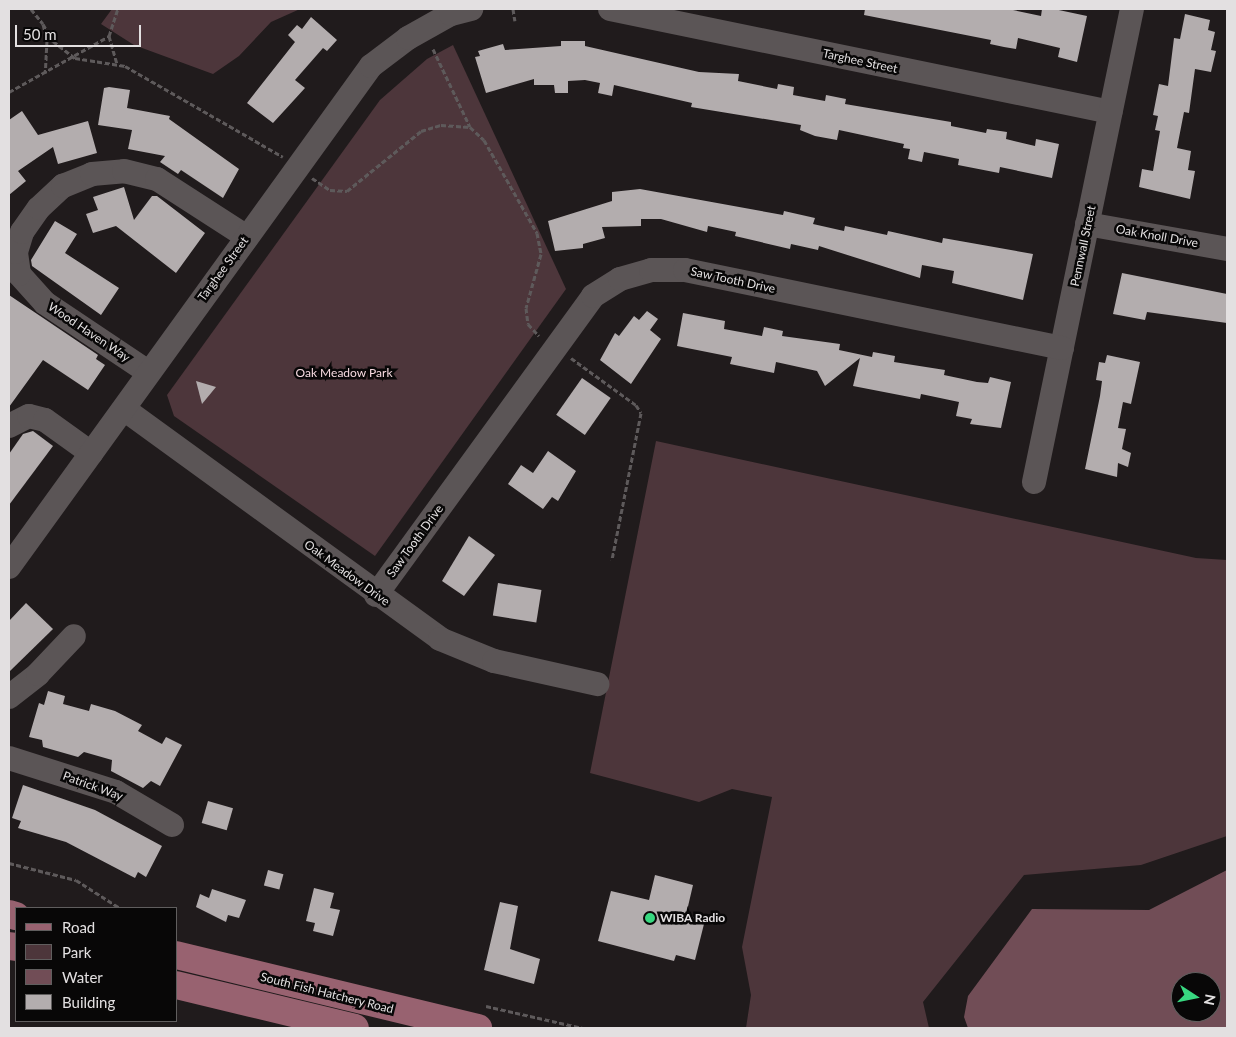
<!DOCTYPE html>
<style>
body{margin:0}
#map{position:relative;width:1236px;height:1037px;overflow:hidden;background:#201b1c;font-family:Lato,sans-serif}
div>[style]{position:absolute}
[style*='--x']{left:calc(var(--x)*1px);top:calc(var(--y)*1px);width:calc(var(--w)*1px);rotate:calc(var(--a)*1deg)}
.green>*{inset:0;background:#4d363b}
.water>*{inset:0;background:#714d56}
.building>*{inset:0;background:#b3adae;transform-origin:0 0}
.path>*{height:3px;margin-top:-1.5px;transform-origin:0;background:repeating-linear-gradient(90deg,#5e5a5b 0 5px,transparent 0 7.5px)}
.minor>*{height:24px;margin:-12px;padding:0 12px;transform-origin:12px;border-radius:12px;background:#5b5556}
.major>*{height:28px;margin:-14px;padding:0 14px;transform-origin:14px;border-radius:14px;background:#986270}
.dots>*{width:14px;height:14px;translate:-50% -50%;box-sizing:border-box;border:2px solid #080707;border-radius:50%}
span{translate:-50% -50%;white-space:nowrap;text-align:center;line-height:1.15;-webkit-text-stroke:5px #080707;paint-order:stroke}
.street-label{font-size:12px;color:#e3e0e1}
.park-label{font-size:12px;color:#f6dae0}
.poi-label{font-size:12px;color:#e3e0e1;font-weight:700}
.left{translate:0 -50%;text-align:left}
.frame{position:absolute;inset:0;border:10px solid #e3e0e1;pointer-events:none}
.legend{position:absolute;left:15px;top:907px;width:162px;height:115px;box-sizing:border-box;background:#080707;border:1px solid #605e5e;margin:0;padding:6px 9px;list-style:none;font-size:15px;color:#e3e0e1}
.legend li{display:flex;align-items:center;gap:10px;height:25px}
.legend b{width:25px;border:1px solid #605e5e}
.north{position:absolute;left:1171px;top:972px;width:50px;height:50px;box-sizing:border-box;background:#080707;border:1px solid #605e5e;border-radius:50%;rotate:101deg;font-size:14px;font-weight:700;line-height:20px;text-align:center;color:#e3e0e1}
.north::after{content:'';display:block;margin:auto;width:18px;height:22px;background:#38d880;clip-path:polygon(50% 0,100% 100%,50% 72%,0 100%)}
.scale{position:absolute;left:15px;top:25px;width:126px;height:22px;box-sizing:border-box;border:2px solid #e3e0e1;border-top:0;padding-left:6px;font-size:15px;line-height:18px;white-space:nowrap;color:#e3e0e1;-webkit-text-stroke:4px #080707;paint-order:stroke}
</style>
<div id="map">
<div class="green">
<div style="clip-path:polygon(112px 9px,300px 9px,271px 22px,239px 56px,213px 74px,134px 45px,101px 24px)"></div>
<div style="clip-path:polygon(453px 45px,566px 289px,375px 556px,174px 416px,167px 395px,380px 100px,427px 59px)"></div>
<div style="clip-path:polygon(656px 441px,1196px 558px,1227px 560px,1227px 836px,1141px 865px,1024px 875px,923px 1002px,929px 1028px,746px 1028px,751px 995px,742px 947px,772px 797px,732px 789px,699px 802px,590px 773px)"></div>
</div>
<div class="water">
<div style="clip-path:polygon(evenodd,1227px 870px,1227px 1028px,968px 1028px,964px 1017px,968px 996px,1032px 909px,1149px 910px,1227px 870px,1181px 982px,1211px 982px,1211px 1012px,1181px 1012px,1181px 982px)"></div>
</div>
<div class="building">
<div style="clip-path:polygon(865px 9px,1008px 9px,1041px 16px,1042px 9px,1054px 9px,1087px 16px,1077px 62px,1058px 57px,1060px 48px,1018px 38px,1016px 49px,1004px 47px,990px 44px,991px 40px,864px 15px)"></div>
<div style="clip-path:polygon(1185px 14px,1210px 20px,1208px 30px,1215px 32px,1211px 50px,1216px 51px,1211px 72px,1195px 69px,1189px 113px,1184px 112px,1177px 148px,1191px 151px,1188px 170px,1195px 171px,1190px 199px,1139px 187px,1142px 169px,1153px 171px,1160px 131px,1155px 130px,1158px 116px,1153px 115px,1159px 84px,1168px 86px,1174px 38px,1180px 39px)"></div>
<div style="clip-path:polygon(311px 17px,337px 40px,327px 51px,323px 48px,295px 80px,305px 88px,273px 123px,247px 103px,295px 42px,288px 35px,297px 25px,302px 29px)"></div>
<div style="clip-path:polygon(561px 41px,585px 41px,585px 46px,699px 72px,739px 74px,738px 81px,777px 89px,778px 84px,794px 87px,793px 95px,825px 101px,826px 95px,846px 99px,845px 104px,951px 122px,951px 126px,986px 133px,987px 129px,1007px 132px,1006px 139px,1035px 146px,1036px 139px,1059px 144px,1052px 178px,1000px 167px,999px 173px,958px 165px,959px 159px,924px 152px,922px 162px,908px 159px,910px 149px,903px 148px,904px 144px,839px 130px,837px 140px,815px 136px,800px 130px,801px 125px,691px 107px,692px 103px,614px 85px,612px 96px,598px 93px,600px 83px,585px 80px,568px 81px,568px 93px,555px 93px,554px 85px,534px 85px,534px 79px,486px 93px,475px 57px,480px 56px,478px 51px,503px 44px,505px 50px,561px 46px)"></div>
<div style="clip-path:polygon(109px 87px,130px 90px,127px 108px,170px 116px,169px 119px,239px 169px,223px 198px,181px 170px,178px 174px,160px 162px,165px 156px,128px 149px,132px 130px,98px 125px,104px 88px)"></div>
<div style="clip-path:polygon(22px 111px,38px 135px,88px 121px,97px 153px,58px 164px,53px 147px,18px 171px,26px 181px,9px 195px,9px 120px)"></div>
<div style="clip-path:polygon(124px 187px,134px 220px,152px 196px,157px 196px,205px 233px,176px 273px,116px 226px,93px 233px,86px 214px,98px 210px,93px 197px)"></div>
<div style="clip-path:polygon(640px 189px,783px 215px,784px 211px,815px 218px,813px 224px,844px 231px,845px 226px,887px 235px,888px 231px,942px 243px,943px 238px,1033px 254px,1023px 300px,952px 283px,954px 271px,922px 265px,920px 278px,819px 246px,818px 250px,791px 244px,790px 249px,735px 236px,736px 232px,708px 226px,707px 232px,661px 219px,641px 219px,641px 226px,602px 227px,605px 238px,583px 244px,583px 248px,555px 251px,548px 221px,612px 201px,612px 192px)"></div>
<div style="clip-path:polygon(55px 221px,77px 234px,65px 253px,119px 288px,101px 315px,32px 266px,31px 260px)"></div>
<div style="clip-path:polygon(1122px 273px,1227px 294px,1227px 323px,1147px 312px,1145px 320px,1113px 314px)"></div>
<div style="clip-path:polygon(9px 295px,98px 355px,96px 359px,105px 365px,88px 390px,43px 360px,9px 407px)"></div>
<div style="clip-path:polygon(647px 311px,658px 319px,650px 330px,661px 339px,631px 384px,600px 360px,615px 333px,619px 336px,634px 316px,639px 320px)"></div>
<div style="clip-path:polygon(683px 313px,725px 321px,724px 329px,762px 336px,764px 327px,783px 331px,782px 336px,840px 344px,839px 350px,872px 357px,873px 352px,895px 356px,894px 362px,945px 370px,944px 375px,977px 382px,988px 383px,990px 377px,1011px 382px,1001px 428px,970px 424px,972px 419px,956px 416px,959px 402px,921px 394px,920px 399px,853px 386px,860px 358px,825px 386px,817px 371px,776px 362px,774px 373px,730px 364px,732px 357px,677px 346px)"></div>
<div style="clip-path:polygon(1107px 355px,1140px 362px,1131px 404px,1123px 402px,1118px 428px,1126px 429px,1122px 449px,1131px 453px,1128px 467px,1118px 463px,1117px 477px,1085px 469px,1100px 396px,1102px 381px,1096px 380px,1099px 362px,1105px 363px)"></div>
<div style="left:582px;top:378px;width:35px;height:45px;rotate:35deg"></div>
<div style="clip-path:polygon(196px 381px,216px 387px,202px 404px)"></div>
<div style="clip-path:polygon(33px 431px,53px 446px,9px 505px,9px 454px,23px 434px)"></div>
<div style="clip-path:polygon(548px 451px,576px 471px,558px 501px,552px 497px,543px 509px,508px 484px,521px 465px,533px 473px)"></div>
<div style="clip-path:polygon(469px 536px,495px 555px,464px 596px,442px 581px)"></div>
<div style="left:498px;top:583px;width:44px;height:33px;rotate:9deg"></div>
<div style="clip-path:polygon(26px 603px,53px 629px,9px 672px,9px 621px)"></div>
<div style="clip-path:polygon(48px 691px,65px 696px,63px 704px,89px 711px,91px 704px,115px 711px,142px 725px,138px 731px,162px 744px,166px 737px,182px 745px,160px 786px,151px 781px,143px 788px,111px 771px,112px 760px,84px 752px,78px 757px,43px 747px,42px 740px,29px 737px,39px 703px,44px 705px)"></div>
<div style="clip-path:polygon(23px 785px,95px 810px,162px 846px,146px 877px,138px 872px,135px 878px,66px 842px,18px 828px,21px 821px,12px 818px)"></div>
<div style="left:208px;top:801px;width:26px;height:23px;rotate:16deg"></div>
<div style="left:268px;top:870px;width:16px;height:16px;rotate:15deg"></div>
<div style="clip-path:polygon(655px 875px,693px 885px,686px 915px,705px 920px,695px 960px,676px 955px,674px 961px,598px 941px,611px 891px,649px 900px)"></div>
<div style="clip-path:polygon(314px 888px,334px 893px,330px 908px,340px 910px,333px 936px,313px 931px,315px 923px,306px 921px)"></div>
<div style="clip-path:polygon(212px 889px,246px 900px,239px 918px,228px 915px,226px 922px,196px 907px,200px 894px,209px 898px)"></div>
<div style="clip-path:polygon(500px 902px,518px 906px,510px 949px,540px 959px,534px 984px,484px 970px)"></div>
</div>
<div class="path">
<div style="--x:31;--y:9;--w:19;--a:51"></div>
<div style="--x:43;--y:24;--w:16;--a:76"></div>
<div style="--x:47;--y:40;--w:33;--a:93"></div>
<div style="--x:513;--y:9;--w:12;--a:81"></div>
<div style="--x:43;--y:24;--w:20;--a:60"></div>
<div style="--x:53;--y:41;--w:28;--a:38"></div>
<div style="--x:75;--y:58;--w:51;--a:9.1"></div>
<div style="--x:125;--y:66;--w:182;--a:29.9"></div>
<div style="--x:109;--y:36;--w:29;--a:74"></div>
<div style="--x:433;--y:49;--w:86;--a:64.6"></div>
<div style="--x:9;--y:92;--w:115;--a:-29.2"></div>
<div style="--x:109;--y:36;--w:28;--a:-72"></div>
<div style="--x:312;--y:178;--w:22;--a:34"></div>
<div style="--x:330;--y:190;--w:17;--a:3"></div>
<div style="--x:347;--y:191;--w:95;--a:-39"></div>
<div style="--x:421;--y:131;--w:21;--a:-17"></div>
<div style="--x:441;--y:125;--w:29;--a:4"></div>
<div style="--x:470;--y:127;--w:19;--a:43"></div>
<div style="--x:484;--y:140;--w:107;--a:60.3"></div>
<div style="--x:537;--y:233;--w:21;--a:79"></div>
<div style="--x:541;--y:254;--w:56;--a:105.5"></div>
<div style="--x:526;--y:308;--w:16;--a:83"></div>
<div style="--x:528;--y:324;--w:16;--a:47"></div>
<div style="--x:571;--y:358;--w:80;--a:35.9"></div>
<div style="--x:636;--y:405;--w:9;--a:58"></div>
<div style="--x:641;--y:413;--w:150;--a:101.2"></div>
<div style="--x:9;--y:863;--w:69;--a:14.2"></div>
<div style="--x:76;--y:880;--w:52;--a:32.5"></div>
<div style="--x:486;--y:1006;--w:99;--a:12.8"></div>
</div>
<div class="minor">
<div style="--x:610;--y:9;--w:511;--a:11.62"></div>
<div style="--x:1087;--y:224;--w:142;--a:10.1"></div>
<div style="--x:148;--y:372;--w:124;--a:-146.2"></div>
<div style="--x:45;--y:303;--w:39;--a:-132"></div>
<div style="--x:19;--y:274;--w:22;--a:-98"></div>
<div style="--x:16;--y:252;--w:21;--a:-73"></div>
<div style="--x:22;--y:232;--w:29;--a:-55"></div>
<div style="--x:39;--y:208;--w:33;--a:-43"></div>
<div style="--x:63;--y:186;--w:31;--a:-22"></div>
<div style="--x:92;--y:174;--w:32;--a:-5"></div>
<div style="--x:124;--y:171;--w:34;--a:14"></div>
<div style="--x:157;--y:179;--w:107;--a:32.8"></div>
<div style="--x:124;--y:409;--w:391;--a:36"></div>
<div style="--x:440;--y:639;--w:58;--a:22.2"></div>
<div style="--x:494;--y:661;--w:106;--a:12.6"></div>
<div style="--x:9;--y:426;--w:22;--a:-27"></div>
<div style="--x:29;--y:416;--w:16;--a:14"></div>
<div style="--x:45;--y:420;--w:57;--a:35.7"></div>
<div style="--x:1034;--y:482;--w:483;--a:-78.3"></div>
<div style="--x:9;--y:567;--w:618;--a:-54.15"></div>
<div style="--x:371;--y:66;--w:46;--a:-37.1"></div>
<div style="--x:408;--y:38;--w:49;--a:-29.2"></div>
<div style="--x:451;--y:14;--w:21;--a:-14"></div>
<div style="--x:376;--y:595;--w:369;--a:-54"></div>
<div style="--x:593;--y:296;--w:32;--a:-32"></div>
<div style="--x:620;--y:279;--w:32;--a:-16"></div>
<div style="--x:651;--y:270;--w:34;--a:0"></div>
<div style="--x:685;--y:270;--w:385;--a:11.7"></div>
<div style="--x:9;--y:697;--w:37;--a:-38"></div>
<div style="--x:38;--y:674;--w:52;--a:-46.5"></div>
<div style="--x:9;--y:758;--w:112;--a:17.6"></div>
<div style="--x:116;--y:792;--w:65;--a:30.5"></div>
</div>
<div class="major">
<div style="--x:9;--y:914;--w:7;--a:16"></div>
<div style="--x:9;--y:946;--w:7;--a:8"></div>
<div style="--x:176;--y:955;--w:311;--a:13.6"></div>
<div style="--x:176;--y:985;--w:184;--a:13.5"></div>
</div>
<div class="dots">
<div style="left:650px;top:918px;background:#38d880"></div>
</div>
<div class="street-label">
<span style="left:860px;top:61px;rotate:12deg">Targhee Street</span>
<span style="left:1157px;top:236px;rotate:10deg">Oak Knoll Drive</span>
<span style="left:1083px;top:246px;rotate:-78deg">Pennwall Street</span>
<span style="left:223px;top:269px;rotate:-54deg">Targhee Street</span>
<span style="left:733px;top:280px;rotate:12deg">Saw Tooth Drive</span>
<span style="left:89px;top:332px;rotate:34deg">Wood Haven Way</span>
<span style="left:415px;top:541px;rotate:-54deg">Saw Tooth Drive</span>
<span style="left:347px;top:573px;rotate:36deg">Oak Meadow Drive</span>
<span style="left:93px;top:786px;rotate:20deg">Patrick Way</span>
<span style="left:327px;top:993px;rotate:14deg">South Fish Hatchery Road</span>
</div>
<div class="park-label">
<span style="left:344px;top:373px">Oak Meadow Park</span>
</div>
<div class="poi-label">
<span class="left" style="left:660px;top:918px">WIBA Radio</span>
</div>
<div class="frame"></div>
<ul class="legend">
<li><b style="height:6px;background:#986270"></b>Road</li>
<li><b style="height:14px;background:#4d363b"></b>Park</li>
<li><b style="height:14px;background:#714d56"></b>Water</li>
<li><b style="height:14px;background:#b3adae"></b>Building</li>
</ul>
<div class="north">N</div>
<div class="scale">50 m</div>
</div>
